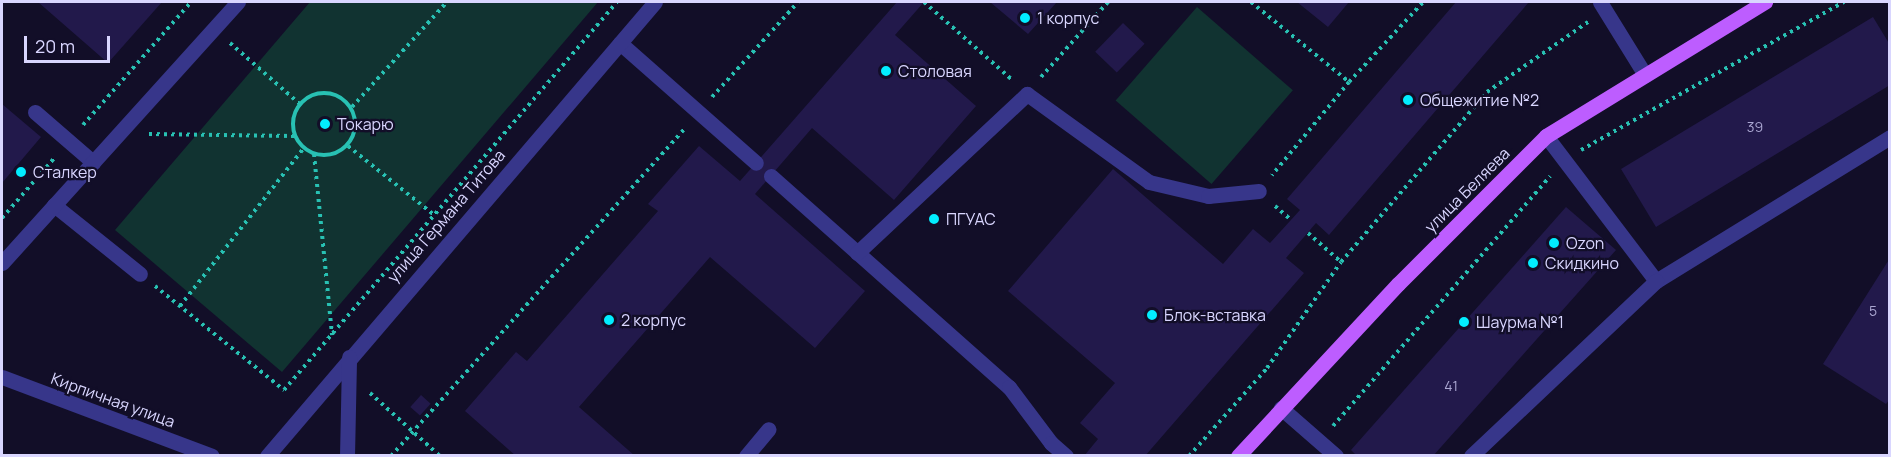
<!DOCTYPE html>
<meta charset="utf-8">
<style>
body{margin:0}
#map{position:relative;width:1891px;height:457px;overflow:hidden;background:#120e28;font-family:Manrope,sans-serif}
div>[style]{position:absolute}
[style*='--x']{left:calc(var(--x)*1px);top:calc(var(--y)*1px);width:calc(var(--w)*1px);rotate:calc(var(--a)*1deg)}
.green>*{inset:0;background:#113331;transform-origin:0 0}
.building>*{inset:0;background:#22194b;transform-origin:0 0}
.path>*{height:4px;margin-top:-2px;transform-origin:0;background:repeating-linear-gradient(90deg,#28c1b3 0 3px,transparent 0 7.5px)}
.path>.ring{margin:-2px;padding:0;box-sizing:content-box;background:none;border:4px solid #28c1b3;border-radius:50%}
.minor>*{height:15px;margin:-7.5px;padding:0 7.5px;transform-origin:7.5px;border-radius:7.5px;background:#37368a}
.major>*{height:15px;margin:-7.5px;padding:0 7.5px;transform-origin:7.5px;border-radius:7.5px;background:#bd5dff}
.dots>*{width:16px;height:16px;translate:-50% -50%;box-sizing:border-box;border:3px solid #120e28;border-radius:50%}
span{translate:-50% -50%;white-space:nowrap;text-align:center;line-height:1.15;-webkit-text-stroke:4.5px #120e28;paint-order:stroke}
.number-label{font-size:14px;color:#aba7d2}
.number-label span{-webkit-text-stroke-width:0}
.poi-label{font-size:16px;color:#d9d6ff}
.left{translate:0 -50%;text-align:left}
.street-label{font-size:16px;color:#d9d6ff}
.frame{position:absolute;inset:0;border:3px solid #d9d6ff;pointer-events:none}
.scale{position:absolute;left:24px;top:36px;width:86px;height:27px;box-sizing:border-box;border:3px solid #d9d6ff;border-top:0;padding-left:8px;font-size:18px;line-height:21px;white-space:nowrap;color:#d9d6ff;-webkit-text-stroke:4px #120e28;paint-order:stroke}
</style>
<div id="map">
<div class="green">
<div style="clip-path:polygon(310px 2px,598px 2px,282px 372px,115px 230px)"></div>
<div style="left:1197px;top:7px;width:127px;height:124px;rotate:41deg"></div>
</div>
<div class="building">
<div style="clip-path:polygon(38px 2px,162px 2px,108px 63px)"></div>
<div style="clip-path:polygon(897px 2px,924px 2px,895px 35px,976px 106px,894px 200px,812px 128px,755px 194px,865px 291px,815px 348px,710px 257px,579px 407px,635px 456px,516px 456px,465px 411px,516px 352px,527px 361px,658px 211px,648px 204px,699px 146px,740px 181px)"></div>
<div style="clip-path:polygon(990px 2px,1057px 2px,1028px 34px)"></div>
<div style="clip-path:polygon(1297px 2px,1349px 2px,1328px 27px)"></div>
<div style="clip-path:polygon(1456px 2px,1529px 2px,1329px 235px,1316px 223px,1286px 258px,1304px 273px,1145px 456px,1084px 456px,1098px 439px,1080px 423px,1115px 383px,1008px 291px,1113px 169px,1223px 264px,1253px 229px,1270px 243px,1300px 210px,1287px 199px)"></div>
<div style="clip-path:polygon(1873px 17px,1890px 45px,1890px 85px,1656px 227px,1621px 169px)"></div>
<div style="left:1123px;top:23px;width:30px;height:40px;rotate:44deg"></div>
<div style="clip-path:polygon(2px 104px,41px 137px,2px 183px)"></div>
<div style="clip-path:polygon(1566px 207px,1616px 250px,1433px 456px,1357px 456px,1351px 450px)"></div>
<div style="clip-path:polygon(1890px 258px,1890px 399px,1886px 404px,1823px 364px)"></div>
<div style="left:421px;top:395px;width:13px;height:16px;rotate:42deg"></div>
</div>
<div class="path">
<div style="--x:924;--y:2;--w:116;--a:41.5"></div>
<div style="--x:1251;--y:2;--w:127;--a:39.2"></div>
<div style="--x:1349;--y:82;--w:121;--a:129.6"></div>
<div style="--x:230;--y:43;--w:93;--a:41.1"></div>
<div style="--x:1041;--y:77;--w:101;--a:-48.2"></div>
<div style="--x:1349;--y:82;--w:109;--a:-47.2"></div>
<div class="ring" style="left:293px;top:93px;width:58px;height:58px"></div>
<div style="--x:712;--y:97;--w:128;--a:-47.8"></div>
<div style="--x:352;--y:107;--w:142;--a:-47.9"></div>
<div style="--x:83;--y:125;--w:164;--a:-48.7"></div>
<div style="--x:149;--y:134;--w:146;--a:0.8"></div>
<div style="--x:348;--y:146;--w:110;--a:38.7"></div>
<div style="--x:1581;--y:150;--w:302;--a:-29.4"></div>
<div style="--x:314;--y:154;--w:182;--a:84.3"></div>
<div style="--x:1275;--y:206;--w:21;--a:41"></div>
<div style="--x:2;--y:218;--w:82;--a:-48.9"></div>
<div style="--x:1308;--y:233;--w:44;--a:41.3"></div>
<div style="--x:155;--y:286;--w:166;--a:38.9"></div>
<div style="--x:284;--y:390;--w:511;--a:-49.36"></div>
<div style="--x:180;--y:306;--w:201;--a:-51.9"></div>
<div style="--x:370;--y:393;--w:94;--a:42"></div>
<div style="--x:1333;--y:426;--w:331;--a:-49"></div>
<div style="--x:391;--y:456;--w:440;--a:-48.1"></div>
<div style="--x:1189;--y:456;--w:118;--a:-48.4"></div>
<div style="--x:1267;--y:368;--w:129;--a:-55.1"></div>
<div style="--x:1341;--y:262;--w:224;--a:-49.3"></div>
<div style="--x:1487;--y:92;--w:123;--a:-34.7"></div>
</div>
<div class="minor">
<div style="--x:1600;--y:2;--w:86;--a:58.3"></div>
<div style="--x:620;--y:43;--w:181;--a:41.4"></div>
<div style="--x:35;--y:112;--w:77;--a:40.8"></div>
<div style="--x:1546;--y:136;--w:182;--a:52.8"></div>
<div style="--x:1656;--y:281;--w:275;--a:-31.6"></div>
<div style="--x:771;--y:176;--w:318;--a:41.6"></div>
<div style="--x:1009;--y:387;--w:70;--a:53.1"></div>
<div style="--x:1051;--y:443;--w:20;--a:41"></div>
<div style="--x:54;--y:205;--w:110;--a:38.7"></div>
<div style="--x:857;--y:253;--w:233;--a:-43.1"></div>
<div style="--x:1027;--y:94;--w:150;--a:35.8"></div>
<div style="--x:1149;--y:182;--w:61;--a:13.3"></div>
<div style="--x:1208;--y:196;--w:51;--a:-5.6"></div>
<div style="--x:2;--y:263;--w:352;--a:-47.9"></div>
<div style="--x:2;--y:377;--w:224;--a:20.6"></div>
<div style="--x:1281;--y:408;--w:73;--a:41.1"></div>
<div style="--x:267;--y:456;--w:597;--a:-49.48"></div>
<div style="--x:347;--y:456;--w:99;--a:-88.8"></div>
<div style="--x:746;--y:456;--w:35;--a:-50"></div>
<div style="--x:1471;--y:456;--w:255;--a:-43.4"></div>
</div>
<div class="major">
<div style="--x:1238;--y:456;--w:235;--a:-47.1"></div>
<div style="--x:1398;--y:284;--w:209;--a:-45"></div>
<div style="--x:1546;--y:136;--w:257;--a:-31.5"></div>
</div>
<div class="dots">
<div style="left:1025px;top:18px;background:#02edff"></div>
<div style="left:886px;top:71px;background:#02edff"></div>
<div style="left:1408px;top:100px;background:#02edff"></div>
<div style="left:325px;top:124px;background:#02edff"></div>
<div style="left:21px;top:172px;background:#02edff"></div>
<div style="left:934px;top:219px;background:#02edff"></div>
<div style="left:1554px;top:243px;background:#02edff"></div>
<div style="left:1533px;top:263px;background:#02edff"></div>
<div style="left:1152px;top:315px;background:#02edff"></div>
<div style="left:609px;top:320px;background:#02edff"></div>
<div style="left:1464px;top:322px;background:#02edff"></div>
</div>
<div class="number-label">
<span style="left:1755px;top:127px">39</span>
<span style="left:1873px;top:311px">5</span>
<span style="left:1451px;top:386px">41</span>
</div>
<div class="poi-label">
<span class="left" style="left:1037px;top:18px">1 корпус</span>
<span class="left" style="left:898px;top:71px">Столовая</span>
<span class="left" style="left:1420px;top:100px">Общежитие №2</span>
<span class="left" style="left:337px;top:124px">Токарю</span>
<span class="left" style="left:33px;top:172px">Сталкер</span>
<span class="left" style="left:946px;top:219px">ПГУАС</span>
<span class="left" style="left:1566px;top:243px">Ozon</span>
<span class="left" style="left:1545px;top:263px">Скидкино</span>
<span class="left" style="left:1164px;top:315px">Блок-вставка</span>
<span class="left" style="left:621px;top:320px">2 корпус</span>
<span class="left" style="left:1476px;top:322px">Шаурма №1</span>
</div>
<div class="street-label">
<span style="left:1467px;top:190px;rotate:-45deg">улица Беляева</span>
<span style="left:446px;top:216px;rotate:-49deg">улица Германа Титова</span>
<span style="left:113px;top:400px;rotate:20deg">Кирпичная улица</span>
</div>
<div class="frame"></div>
<div class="scale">20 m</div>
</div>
